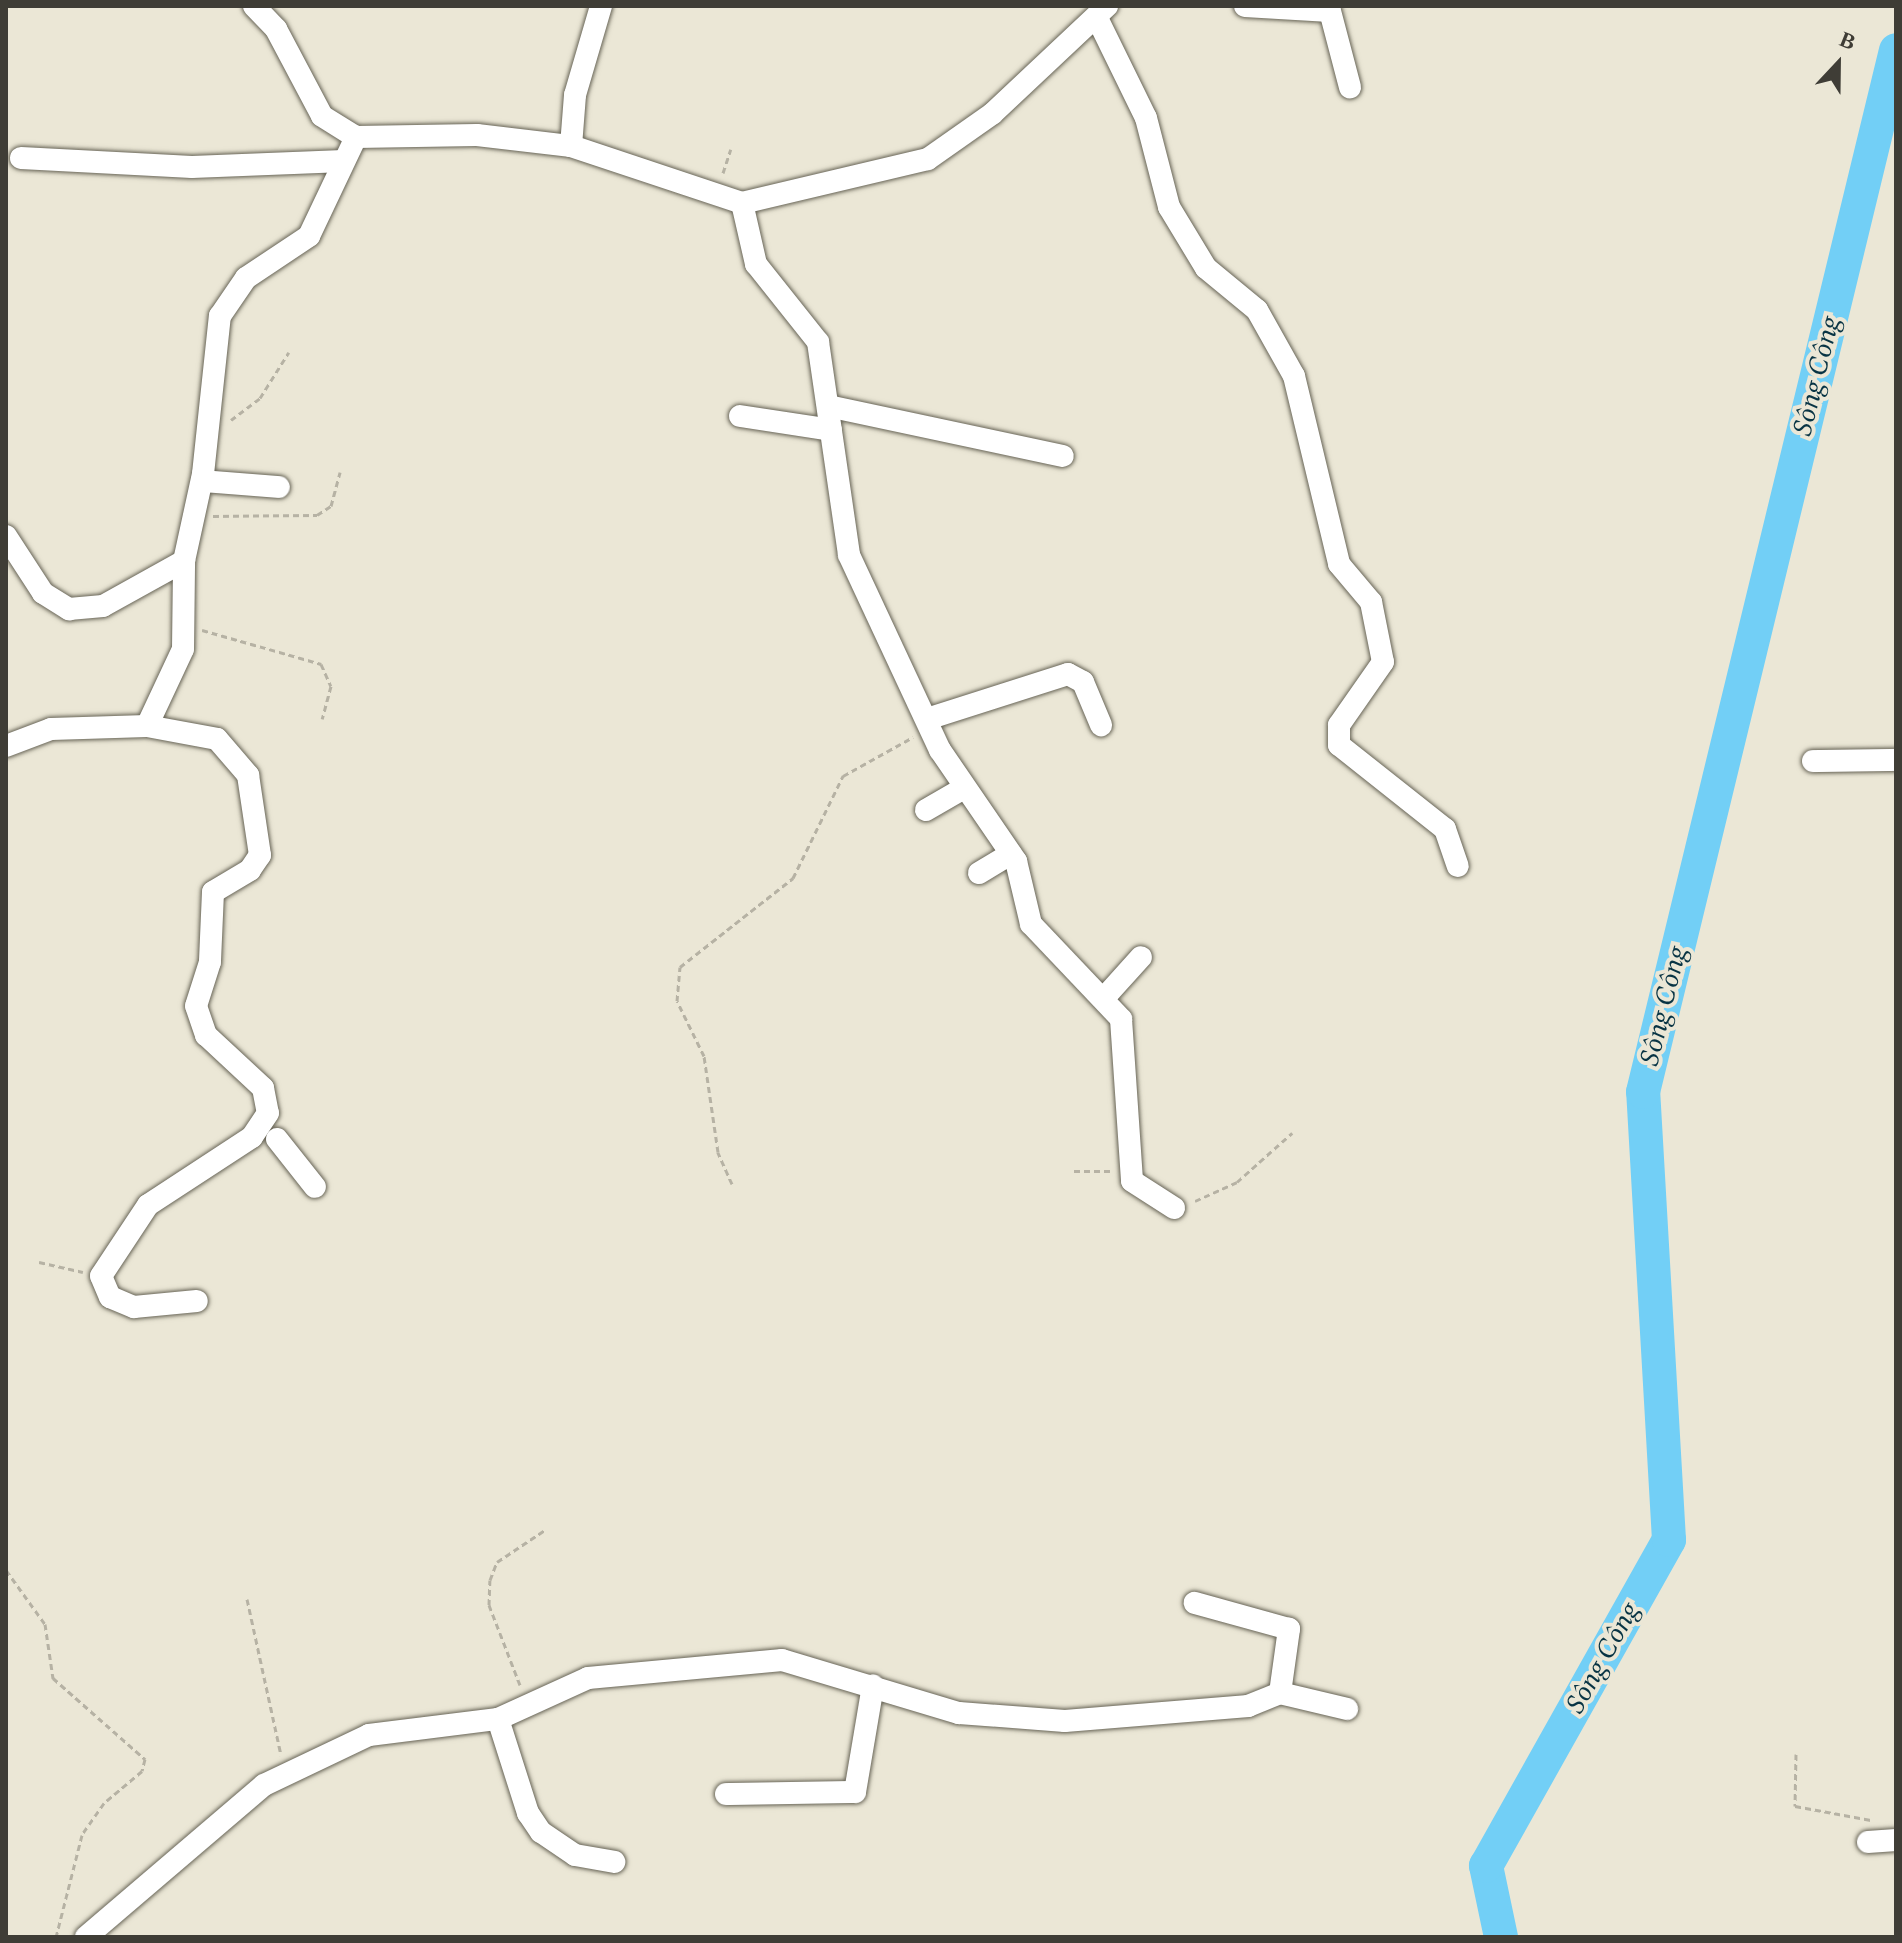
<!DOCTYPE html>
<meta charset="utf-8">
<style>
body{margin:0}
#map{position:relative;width:1902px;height:1943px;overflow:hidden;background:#ebe7d6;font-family:Spectral,serif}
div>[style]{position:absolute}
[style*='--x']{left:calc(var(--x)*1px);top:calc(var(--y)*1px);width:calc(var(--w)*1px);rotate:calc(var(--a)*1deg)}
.river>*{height:34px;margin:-17px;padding:0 17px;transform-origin:17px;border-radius:17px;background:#72cff6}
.path>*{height:3px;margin-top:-1.5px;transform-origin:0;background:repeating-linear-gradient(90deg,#b6b2a4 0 6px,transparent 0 10px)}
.roads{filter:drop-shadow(0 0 2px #676456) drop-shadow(0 0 2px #676456)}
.minor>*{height:22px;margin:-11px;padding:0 11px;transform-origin:11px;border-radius:11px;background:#fff}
span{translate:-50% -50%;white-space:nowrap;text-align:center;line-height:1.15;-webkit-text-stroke:8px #ebe7d6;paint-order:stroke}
.water-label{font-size:28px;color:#083444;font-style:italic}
.frame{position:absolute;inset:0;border:8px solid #3f3d36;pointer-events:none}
.north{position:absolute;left:1798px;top:24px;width:80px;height:80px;-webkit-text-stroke:6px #ebe7d6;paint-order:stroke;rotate:22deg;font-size:22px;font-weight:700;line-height:32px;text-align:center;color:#3f3d36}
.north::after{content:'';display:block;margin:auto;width:28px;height:36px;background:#3f3d36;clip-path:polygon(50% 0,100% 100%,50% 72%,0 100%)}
</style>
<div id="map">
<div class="river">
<div style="--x:1501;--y:1937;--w:73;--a:-101.9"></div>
<div style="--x:1486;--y:1866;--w:374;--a:-60.7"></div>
<div style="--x:1669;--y:1540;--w:449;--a:-93.3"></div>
<div style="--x:1643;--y:1092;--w:1072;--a:-76.35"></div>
</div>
<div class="path">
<div style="--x:723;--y:173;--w:25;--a:-72"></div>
<div style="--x:231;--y:420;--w:36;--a:-37"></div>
<div style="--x:260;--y:398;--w:54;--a:-57.8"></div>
<div style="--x:213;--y:516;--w:104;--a:-0.6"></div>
<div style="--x:317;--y:515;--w:17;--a:-33"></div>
<div style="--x:331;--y:506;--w:35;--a:-75"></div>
<div style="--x:202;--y:630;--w:124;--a:15.9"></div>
<div style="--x:321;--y:664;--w:24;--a:66"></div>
<div style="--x:331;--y:686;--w:34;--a:105"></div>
<div style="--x:1074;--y:1171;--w:36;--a:0"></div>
<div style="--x:732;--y:1184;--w:35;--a:-114"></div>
<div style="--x:718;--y:1152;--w:97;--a:-98.3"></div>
<div style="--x:704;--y:1056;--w:61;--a:-116.1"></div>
<div style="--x:677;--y:1001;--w:34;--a:-85"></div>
<div style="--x:680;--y:967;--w:144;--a:-38.2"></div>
<div style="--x:793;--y:878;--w:114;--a:-63.9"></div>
<div style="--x:843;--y:776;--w:80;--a:-29.1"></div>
<div style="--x:1195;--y:1201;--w:46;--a:-24.3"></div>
<div style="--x:1237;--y:1182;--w:74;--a:-41.7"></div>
<div style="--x:39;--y:1262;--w:45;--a:12.8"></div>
<div style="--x:6;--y:1570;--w:67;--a:54.2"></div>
<div style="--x:45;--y:1624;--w:55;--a:81.6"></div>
<div style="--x:53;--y:1678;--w:123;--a:41.4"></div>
<div style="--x:145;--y:1759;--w:12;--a:104"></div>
<div style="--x:142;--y:1771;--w:50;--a:139.9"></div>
<div style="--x:104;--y:1803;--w:39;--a:125"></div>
<div style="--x:82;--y:1835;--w:105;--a:104.3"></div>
<div style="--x:247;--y:1599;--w:160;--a:77.7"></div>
<div style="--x:520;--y:1685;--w:86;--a:-111.2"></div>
<div style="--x:489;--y:1605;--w:25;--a:-88"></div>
<div style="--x:490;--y:1580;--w:19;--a:-69"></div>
<div style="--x:497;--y:1562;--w:58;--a:-33.7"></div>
<div style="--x:1796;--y:1754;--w:52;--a:91.1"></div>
<div style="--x:1795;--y:1806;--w:77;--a:10.4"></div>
</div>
<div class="roads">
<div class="minor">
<div style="--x:254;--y:6;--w:32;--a:46"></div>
<div style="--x:276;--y:29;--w:98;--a:62.1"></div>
<div style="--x:322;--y:116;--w:40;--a:32"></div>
<div style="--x:356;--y:137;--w:121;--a:-0.9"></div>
<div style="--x:477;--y:135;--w:95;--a:6.7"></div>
<div style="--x:571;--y:146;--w:180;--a:18.4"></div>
<div style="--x:742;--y:203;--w:191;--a:-13.3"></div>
<div style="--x:928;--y:159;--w:78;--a:-35.1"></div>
<div style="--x:992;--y:114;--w:158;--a:-43.2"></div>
<div style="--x:1245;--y:6;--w:85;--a:3.4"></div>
<div style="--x:1330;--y:11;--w:79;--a:75.3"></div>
<div style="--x:1098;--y:20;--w:109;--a:63.9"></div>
<div style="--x:1146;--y:118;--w:92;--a:75.5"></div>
<div style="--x:1169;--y:207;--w:71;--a:58.8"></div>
<div style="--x:1206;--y:268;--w:66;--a:39.5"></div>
<div style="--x:1257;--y:310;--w:76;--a:60.7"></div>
<div style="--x:1294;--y:376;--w:193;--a:76.5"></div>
<div style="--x:1339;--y:564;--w:50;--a:49.9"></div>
<div style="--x:1371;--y:602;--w:61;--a:78.7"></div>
<div style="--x:1383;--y:662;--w:77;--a:124.9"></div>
<div style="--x:1339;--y:725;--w:20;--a:90"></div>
<div style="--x:1339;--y:745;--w:135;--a:38.4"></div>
<div style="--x:1445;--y:829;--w:39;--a:71"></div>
<div style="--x:571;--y:146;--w:51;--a:-85.5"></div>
<div style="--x:575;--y:95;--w:93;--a:-73.7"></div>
<div style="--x:21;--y:158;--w:171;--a:3"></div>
<div style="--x:192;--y:167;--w:152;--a:-2.3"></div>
<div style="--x:742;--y:203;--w:63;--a:77.1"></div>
<div style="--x:756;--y:264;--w:100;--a:51.5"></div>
<div style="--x:818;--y:342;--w:215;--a:81.7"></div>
<div style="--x:849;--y:555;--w:215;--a:65"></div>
<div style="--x:940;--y:750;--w:135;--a:55.6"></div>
<div style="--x:1016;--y:861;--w:65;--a:76.6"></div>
<div style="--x:1031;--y:924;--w:131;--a:46.5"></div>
<div style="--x:1121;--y:1019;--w:162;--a:86.1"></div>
<div style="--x:1132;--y:1181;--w:50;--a:32.7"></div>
<div style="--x:828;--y:406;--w:240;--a:12"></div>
<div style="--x:740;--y:416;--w:92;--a:8.7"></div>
<div style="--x:202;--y:481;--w:77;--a:4.5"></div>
<div style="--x:6;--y:536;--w:68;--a:57"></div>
<div style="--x:43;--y:593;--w:31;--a:32"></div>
<div style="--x:69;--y:609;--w:34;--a:-5"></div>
<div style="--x:103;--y:606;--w:93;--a:-29.1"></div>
<div style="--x:927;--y:719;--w:148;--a:-17.7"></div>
<div style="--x:1068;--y:674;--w:17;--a:28"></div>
<div style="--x:1083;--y:682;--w:47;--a:67.3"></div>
<div style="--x:147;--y:726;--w:85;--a:-64.9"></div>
<div style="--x:183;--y:649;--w:88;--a:-89.3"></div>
<div style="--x:184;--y:561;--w:89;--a:-77.7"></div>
<div style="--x:203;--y:474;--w:159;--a:-83.9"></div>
<div style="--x:220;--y:316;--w:46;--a:-55.6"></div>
<div style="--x:246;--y:278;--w:76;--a:-33.7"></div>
<div style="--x:309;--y:236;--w:110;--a:-64.6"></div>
<div style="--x:6;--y:746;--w:48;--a:-20.7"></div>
<div style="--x:51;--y:729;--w:96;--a:-1.8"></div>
<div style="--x:147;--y:726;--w:71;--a:10.5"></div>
<div style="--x:217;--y:739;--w:48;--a:49.3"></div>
<div style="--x:248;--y:775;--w:81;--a:81.5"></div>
<div style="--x:260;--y:855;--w:18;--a:124"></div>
<div style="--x:250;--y:870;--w:43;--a:149.3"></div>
<div style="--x:213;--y:892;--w:70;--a:92.5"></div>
<div style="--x:210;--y:962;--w:46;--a:107.7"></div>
<div style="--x:196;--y:1006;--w:31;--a:71"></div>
<div style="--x:206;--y:1035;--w:78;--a:42.9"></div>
<div style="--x:263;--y:1088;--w:25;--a:79"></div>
<div style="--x:268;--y:1113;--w:29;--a:124"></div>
<div style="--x:252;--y:1137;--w:124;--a:146.8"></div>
<div style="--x:148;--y:1205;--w:85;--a:123.5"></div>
<div style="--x:101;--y:1276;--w:23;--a:67"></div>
<div style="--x:110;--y:1297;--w:26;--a:23"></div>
<div style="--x:134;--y:1307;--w:63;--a:-5.4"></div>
<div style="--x:1813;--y:761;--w:83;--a:-0.7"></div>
<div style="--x:926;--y:810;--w:44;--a:-30.1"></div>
<div style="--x:979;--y:873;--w:37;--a:-31"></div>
<div style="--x:1104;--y:998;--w:55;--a:-47.9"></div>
<div style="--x:277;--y:1139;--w:61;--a:51.6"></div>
<div style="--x:1280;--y:1693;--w:69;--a:13.4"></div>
<div style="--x:498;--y:1719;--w:99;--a:72.3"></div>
<div style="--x:528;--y:1813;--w:23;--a:56"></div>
<div style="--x:541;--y:1832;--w:41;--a:34.1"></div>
<div style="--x:575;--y:1855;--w:40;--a:10"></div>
<div style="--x:726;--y:1794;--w:129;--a:-0.9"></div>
<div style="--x:855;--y:1792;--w:108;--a:-80.4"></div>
<div style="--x:1868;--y:1842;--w:28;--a:-4"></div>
<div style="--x:86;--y:1937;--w:234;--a:-40.5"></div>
<div style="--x:264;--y:1785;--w:116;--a:-25.5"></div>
<div style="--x:369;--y:1735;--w:130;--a:-7.1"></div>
<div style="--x:498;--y:1719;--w:99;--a:-24.5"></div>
<div style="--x:588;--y:1678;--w:195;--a:-5.3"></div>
<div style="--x:782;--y:1660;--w:185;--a:16.7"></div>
<div style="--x:959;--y:1713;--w:106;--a:4.3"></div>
<div style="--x:1065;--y:1721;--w:184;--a:-4.7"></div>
<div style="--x:1248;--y:1706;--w:35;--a:-22"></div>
<div style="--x:1280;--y:1693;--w:65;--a:-82"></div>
<div style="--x:1289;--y:1629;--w:98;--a:-164.5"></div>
</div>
</div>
<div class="water-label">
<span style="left:1817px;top:376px;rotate:-76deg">Sông Công</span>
<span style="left:1664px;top:1006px;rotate:-76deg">Sông Công</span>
<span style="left:1603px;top:1658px;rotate:-61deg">Sông Công</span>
</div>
<div class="frame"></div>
<div class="north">B</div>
</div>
